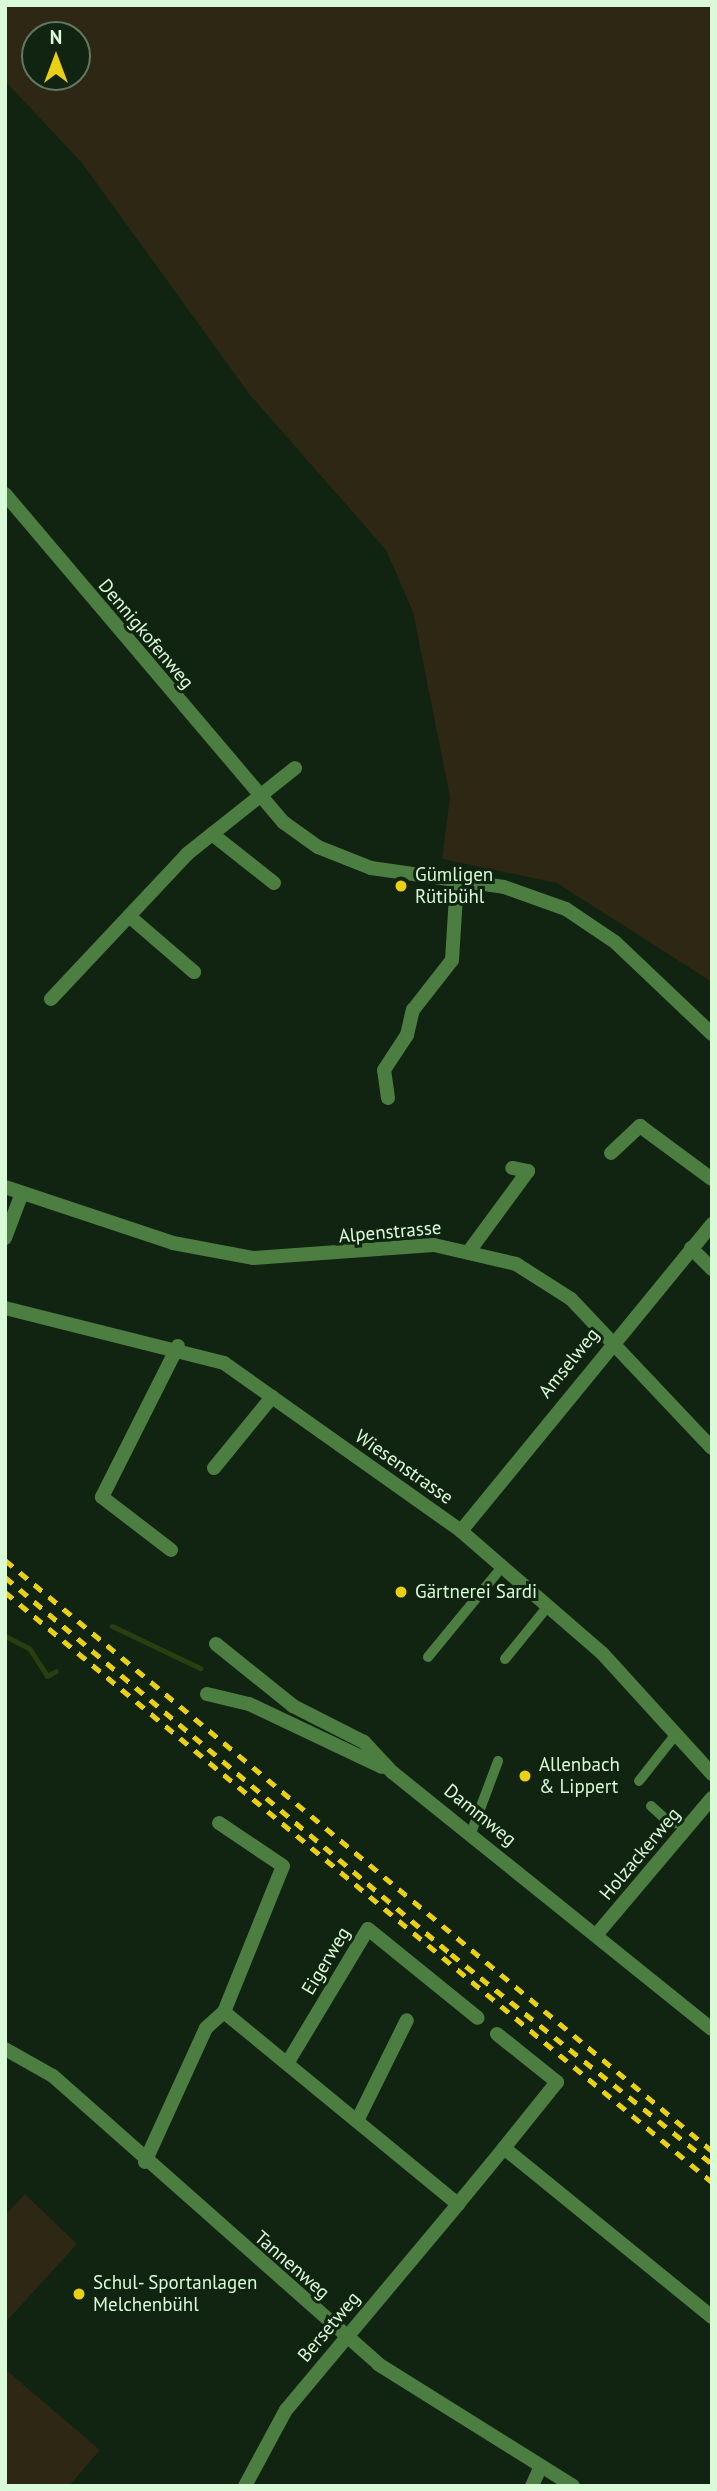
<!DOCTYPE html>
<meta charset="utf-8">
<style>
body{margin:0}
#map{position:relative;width:717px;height:2491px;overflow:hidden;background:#112311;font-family:"PT Sans",sans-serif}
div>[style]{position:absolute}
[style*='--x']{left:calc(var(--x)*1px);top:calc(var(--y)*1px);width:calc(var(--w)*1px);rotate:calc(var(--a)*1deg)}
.green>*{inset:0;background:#2d2714}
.stream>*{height:5px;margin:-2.5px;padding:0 2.5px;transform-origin:2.5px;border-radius:2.5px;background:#2a3e0f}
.service>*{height:10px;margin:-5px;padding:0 5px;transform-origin:5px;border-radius:5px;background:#4b7e40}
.minor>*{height:14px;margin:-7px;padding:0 7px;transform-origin:7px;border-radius:7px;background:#4b7e40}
.tertiary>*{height:14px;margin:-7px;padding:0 7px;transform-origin:7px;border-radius:7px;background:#4b7e40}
.rail>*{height:5px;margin-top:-2.5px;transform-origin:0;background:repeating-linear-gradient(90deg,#e9d015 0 10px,transparent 0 19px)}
.dots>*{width:19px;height:19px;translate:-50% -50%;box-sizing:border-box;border:4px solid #112311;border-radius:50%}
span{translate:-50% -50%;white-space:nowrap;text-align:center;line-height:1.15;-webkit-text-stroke:6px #112311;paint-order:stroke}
.street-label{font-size:19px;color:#dafbd7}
.poi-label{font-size:19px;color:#dafbd7}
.left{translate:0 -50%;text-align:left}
.frame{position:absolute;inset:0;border:7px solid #dafbd7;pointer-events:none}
.north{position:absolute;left:21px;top:21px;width:70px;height:70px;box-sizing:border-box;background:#112311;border:2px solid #617960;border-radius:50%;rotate:0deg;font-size:19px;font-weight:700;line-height:28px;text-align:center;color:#dafbd7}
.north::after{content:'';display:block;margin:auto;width:24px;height:32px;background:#e9d015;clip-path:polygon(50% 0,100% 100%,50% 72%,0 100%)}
</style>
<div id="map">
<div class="green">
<div style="clip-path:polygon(evenodd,5px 5px,712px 5px,712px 982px,557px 883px,442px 859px,450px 797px,413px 612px,386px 550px,250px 395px,82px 163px,5px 81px,5px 5px,35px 35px,77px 35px,77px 77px,35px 77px,35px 35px)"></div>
<div style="clip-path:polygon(25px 2194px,77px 2244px,5px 2323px,5px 2215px)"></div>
<div style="clip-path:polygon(5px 2369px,100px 2450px,69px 2486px,5px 2486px)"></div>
</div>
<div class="stream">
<div style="--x:112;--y:1626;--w:98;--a:25.5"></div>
<div style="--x:5;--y:1636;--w:27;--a:27"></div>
<div style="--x:29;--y:1648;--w:33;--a:57"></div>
<div style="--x:47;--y:1676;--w:10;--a:-29"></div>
</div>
<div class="service">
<div style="--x:428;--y:1657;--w:117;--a:-50.6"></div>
<div style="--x:505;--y:1659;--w:68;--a:-50.9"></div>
<div style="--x:639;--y:1781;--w:60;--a:-51.8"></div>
<div style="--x:651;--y:1806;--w:25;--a:42"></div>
<div style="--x:670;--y:1823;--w:20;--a:3"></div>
<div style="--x:471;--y:1833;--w:77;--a:-69.4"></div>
</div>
<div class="minor">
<div style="--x:212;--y:834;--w:79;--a:38.3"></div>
<div style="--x:129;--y:916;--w:86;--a:40.7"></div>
<div style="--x:51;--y:999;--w:199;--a:-46.8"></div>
<div style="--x:187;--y:854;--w:138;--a:-38.5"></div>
<div style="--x:388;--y:1098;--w:28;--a:-98"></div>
<div style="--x:384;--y:1070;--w:42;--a:-56.7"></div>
<div style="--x:407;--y:1035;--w:26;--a:-77"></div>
<div style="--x:413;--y:1010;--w:63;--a:-52"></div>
<div style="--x:452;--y:960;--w:79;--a:-86.4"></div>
<div style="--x:611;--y:1153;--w:40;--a:-43"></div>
<div style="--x:640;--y:1126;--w:89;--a:36.4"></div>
<div style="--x:5;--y:1187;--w:177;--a:18.4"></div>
<div style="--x:173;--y:1243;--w:81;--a:10.6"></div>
<div style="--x:253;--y:1258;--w:181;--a:-4.1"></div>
<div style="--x:434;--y:1245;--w:84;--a:13"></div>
<div style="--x:516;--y:1264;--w:65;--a:32.5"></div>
<div style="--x:571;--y:1299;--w:205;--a:46.6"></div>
<div style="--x:5;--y:1238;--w:48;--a:-69.3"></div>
<div style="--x:691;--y:1248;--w:30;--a:45"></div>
<div style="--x:470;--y:1250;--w:98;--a:-53.7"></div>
<div style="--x:528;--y:1171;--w:16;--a:-169"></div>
<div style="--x:5;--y:1308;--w:226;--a:14.1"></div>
<div style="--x:224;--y:1363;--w:291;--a:35.3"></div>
<div style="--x:461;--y:1531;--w:186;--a:40.9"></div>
<div style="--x:602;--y:1653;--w:164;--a:47.7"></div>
<div style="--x:214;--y:1468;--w:92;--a:-50.8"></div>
<div style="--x:461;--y:1531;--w:397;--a:-50.7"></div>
<div style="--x:171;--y:1550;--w:87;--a:-142.5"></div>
<div style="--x:102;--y:1497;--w:169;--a:-63.3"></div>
<div style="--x:216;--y:1644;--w:99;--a:38.8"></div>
<div style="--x:293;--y:1706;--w:80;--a:26.9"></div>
<div style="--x:364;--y:1742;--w:41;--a:47"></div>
<div style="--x:392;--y:1772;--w:410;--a:38.8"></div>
<div style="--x:207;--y:1694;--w:43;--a:13.4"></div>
<div style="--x:249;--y:1704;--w:147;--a:25.3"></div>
<div style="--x:597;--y:1934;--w:178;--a:-49.8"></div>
<div style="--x:224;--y:2012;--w:303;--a:39.4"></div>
<div style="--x:458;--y:2204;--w:72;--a:-50.6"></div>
<div style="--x:504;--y:2148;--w:268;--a:39.1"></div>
<div style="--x:497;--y:2034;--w:77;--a:38.7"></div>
<div style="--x:557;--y:2082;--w:85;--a:128.8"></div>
<div style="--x:5;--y:2049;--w:55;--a:29.4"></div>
<div style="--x:53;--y:2076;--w:434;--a:41.5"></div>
<div style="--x:378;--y:2364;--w:230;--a:32"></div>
<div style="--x:288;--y:2062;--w:155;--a:-59"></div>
<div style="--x:368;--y:1929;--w:141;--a:39"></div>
<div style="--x:358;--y:2119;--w:110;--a:-63.7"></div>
<div style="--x:145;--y:2162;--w:147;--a:-65.5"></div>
<div style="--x:206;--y:2028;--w:24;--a:-42"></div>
<div style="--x:224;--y:2012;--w:157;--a:-68"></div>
<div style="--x:283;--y:1866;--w:77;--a:-146.1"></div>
<div style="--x:245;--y:2486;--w:86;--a:-61.7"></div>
<div style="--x:286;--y:2410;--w:268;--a:-50.1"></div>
<div style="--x:532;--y:2486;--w:20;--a:-66"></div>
</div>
<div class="tertiary">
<div style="--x:5;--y:494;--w:430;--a:49.7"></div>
<div style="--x:283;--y:822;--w:43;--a:35.5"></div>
<div style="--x:318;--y:847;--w:57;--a:21.6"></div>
<div style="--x:371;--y:868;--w:134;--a:8.1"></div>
<div style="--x:504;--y:887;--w:66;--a:19.5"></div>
<div style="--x:566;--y:909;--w:59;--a:34"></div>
<div style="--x:615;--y:942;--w:134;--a:43.5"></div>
</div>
<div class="rail">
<div style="--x:5;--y:1560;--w:921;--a:39.89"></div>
<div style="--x:5;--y:1577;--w:584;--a:40.21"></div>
<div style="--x:451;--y:1954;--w:335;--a:38.8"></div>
<div style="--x:5;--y:1592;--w:921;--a:39.85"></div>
</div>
<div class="dots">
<div style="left:401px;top:886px;background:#e9d015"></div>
<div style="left:401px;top:1592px;background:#e9d015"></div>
<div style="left:525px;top:1776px;background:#e9d015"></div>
<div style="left:79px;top:2294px;background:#e9d015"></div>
</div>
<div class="street-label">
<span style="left:146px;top:634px;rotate:50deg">Dennigkofenweg</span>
<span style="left:390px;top:1232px;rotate:-5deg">Alpenstrasse</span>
<span style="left:569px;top:1363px;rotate:-51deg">Amselweg</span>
<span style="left:404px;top:1467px;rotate:35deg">Wiesenstrasse</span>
<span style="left:480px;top:1815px;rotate:39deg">Dammweg</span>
<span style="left:640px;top:1854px;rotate:-50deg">Holzackerweg</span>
<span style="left:326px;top:1961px;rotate:-59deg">Eigerweg</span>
<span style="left:292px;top:2265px;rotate:41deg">Tannenweg</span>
<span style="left:329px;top:2327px;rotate:-50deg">Bersetweg</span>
</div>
<div class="poi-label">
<span class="left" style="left:415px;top:886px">Gümligen<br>Rütibühl</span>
<span class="left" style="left:415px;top:1592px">Gärtnerei Sardi</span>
<span class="left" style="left:539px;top:1776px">Allenbach<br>&amp; Lippert</span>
<span class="left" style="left:93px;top:2294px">Schul- Sportanlagen<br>Melchenbühl</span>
</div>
<div class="frame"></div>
<div class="north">N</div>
</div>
